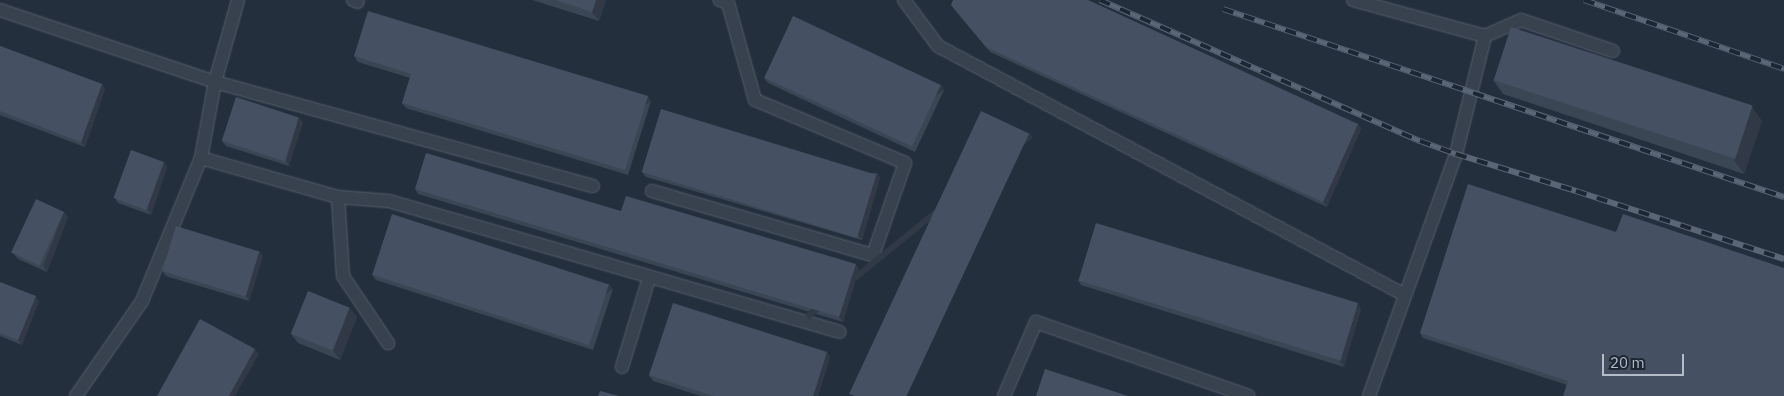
<!DOCTYPE html>
<style>
body{margin:0}
#map{position:relative;width:1784px;height:396px;overflow:hidden;background:#242f3e;font-family:"IBM Plex Sans",sans-serif}
div>[style]{position:absolute}
[style*='--x']{left:calc(var(--x)*1px);top:calc(var(--y)*1px);width:calc(var(--w)*1px);rotate:calc(var(--a)*1deg)}
.roads{filter:drop-shadow(0 0 1px #565f6c) drop-shadow(0 0 1px #565f6c)}
.service>*{height:12px;margin:-6px;padding:0 6px;transform-origin:6px;border-radius:6px;background:#38414e}
.rail>*{height:5.5px;margin-top:-2.75px;transform-origin:0;background:repeating-linear-gradient(90deg,#1d2633 0 11px,#5a6575 0 22px);box-sizing:border-box;border-block:1px solid #5a6575}
.wall>*{inset:0;background:#3b4654}
.shaded-wall>*{inset:0;background:#303945;transform-origin:0 0}
.building>*{inset:0;background:#455162;transform-origin:0 0}
span{translate:-50% -50%;white-space:nowrap;text-align:center;line-height:1.15;-webkit-text-stroke:4.5px #1d2633;paint-order:stroke}
.scale{position:absolute;left:1602px;top:354px;width:82px;height:22px;box-sizing:border-box;border:2px solid #b4bcc9;border-top:0;padding-left:6px;font-size:15px;line-height:18px;white-space:nowrap;color:#b4bcc9;-webkit-text-stroke:4px #1d2633;paint-order:stroke}
</style>
<div id="map">
<div class="roads">
<div class="service">
<div style="--x:353;--y:0;--w:5;--a:22"></div>
<div style="--x:904;--y:0;--w:57;--a:53.5"></div>
<div style="--x:938;--y:46;--w:529;--a:28.07"></div>
<div style="--x:1353;--y:0;--w:137;--a:15.3"></div>
<div style="--x:1485;--y:36;--w:39;--a:-24"></div>
<div style="--x:1521;--y:20;--w:97;--a:18.6"></div>
<div style="--x:0;--y:10;--w:227;--a:18.5"></div>
<div style="--x:215;--y:82;--w:392;--a:15.4"></div>
<div style="--x:201;--y:158;--w:142;--a:15.9"></div>
<div style="--x:338;--y:197;--w:51;--a:4.5"></div>
<div style="--x:389;--y:201;--w:469;--a:16.2"></div>
<div style="--x:652;--y:191;--w:230;--a:16.2"></div>
<div style="--x:873;--y:255;--w:97;--a:-70.8"></div>
<div style="--x:905;--y:163;--w:163;--a:-157.2"></div>
<div style="--x:755;--y:100;--w:101;--a:-105.6"></div>
<div style="--x:728;--y:3;--w:9;--a:-159"></div>
<div style="--x:338;--y:197;--w:79;--a:86.4"></div>
<div style="--x:343;--y:276;--w:81;--a:56.1"></div>
<div style="--x:622;--y:367;--w:93;--a:-73.1"></div>
<div style="--x:76;--y:396;--w:116;--a:-55.2"></div>
<div style="--x:142;--y:301;--w:155;--a:-67.6"></div>
<div style="--x:201;--y:158;--w:77;--a:-79.6"></div>
<div style="--x:215;--y:82;--w:85;--a:-74.3"></div>
<div style="--x:1004;--y:396;--w:81;--a:-66.6"></div>
<div style="--x:1036;--y:322;--w:225;--a:19.2"></div>
<div style="--x:1369;--y:396;--w:257;--a:-70.2"></div>
<div style="--x:1456;--y:154;--w:122;--a:-76.2"></div>
</div>
</div>
<div class="rail">
<div style="--x:1100;--y:0;--w:350;--a:23.8"></div>
<div style="--x:1420;--y:141;--w:38;--a:20"></div>
<div style="--x:1456;--y:154;--w:126;--a:17.1"></div>
<div style="--x:1576;--y:191;--w:219;--a:18.1"></div>
<div style="--x:1584;--y:0;--w:212;--a:19"></div>
<div style="--x:1223;--y:9;--w:592;--a:18.53"></div>
</div>
<div class="wall">
<div style="clip-path:polygon(532px 0,606px 0,599px 21px)"></div>
<div style="clip-path:polygon(951px 5px,1358px 124px,1361px 129px,1327px 207px,990px 52px)"></div>
<div style="clip-path:polygon(0 46px,102px 84px,105px 89px,85px 147px,0 115px)"></div>
<div style="clip-path:polygon(354px 56px,651px 101px,628px 175px,406px 108px,402px 103px,410px 78px,358px 62px)"></div>
<div style="clip-path:polygon(764px 78px,941px 85px,944px 90px,915px 152px,768px 83px)"></div>
<div style="clip-path:polygon(1493px 80px,1752px 107px,1762px 121px,1744px 174px,1503px 94px)"></div>
<div style="clip-path:polygon(303px 122px,289px 166px,226px 146px,222px 141px)"></div>
<div style="clip-path:polygon(164px 162px,167px 167px,151px 215px,118px 203px,115px 198px)"></div>
<div style="clip-path:polygon(642px 172px,877px 173px,880px 178px,862px 240px,646px 177px)"></div>
<div style="clip-path:polygon(415px 189px,621px 211px,859px 269px,843px 322px,418px 194px)"></div>
<div style="clip-path:polygon(64px 212px,68px 217px,47px 272px,18px 259px,14px 254px)"></div>
<div style="clip-path:polygon(1616px 232px,1567px 385px,1423px 338px,1420px 333px)"></div>
<div style="clip-path:polygon(259px 251px,263px 256px,249px 301px,166px 276px,162px 271px)"></div>
<div style="clip-path:polygon(372px 275px,613px 289px,593px 350px,376px 280px)"></div>
<div style="clip-path:polygon(1078px 280px,1361px 309px,1344px 367px,1081px 285px)"></div>
<div style="clip-path:polygon(0 282px,39px 301px,22px 345px,0 336px)"></div>
<div style="clip-path:polygon(357px 317px,340px 360px,298px 343px,291px 334px)"></div>
<div style="clip-path:polygon(830px 357px,818px 396px,701px 396px,653px 381px,649px 375px)"></div>
</div>
<div class="shaded-wall">
<div style="clip-path:polygon(596px 0,606px 0,599px 21px,592px 12px)"></div>
<div style="clip-path:polygon(102px 84px,105px 89px,85px 147px,81px 142px)"></div>
<div style="left:941px;top:85px;width:6px;height:68px;rotate:59deg"></div>
<div style="left:648px;top:96px;width:6px;height:77px;rotate:59deg"></div>
<div style="clip-path:polygon(1752px 107px,1762px 121px,1744px 174px,1734px 160px)"></div>
<div style="clip-path:polygon(299px 117px,303px 122px,289px 166px,286px 161px)"></div>
<div style="clip-path:polygon(1358px 124px,1361px 129px,1327px 207px,1323px 202px)"></div>
<div style="left:1029px;top:133px;width:6px;height:288px;rotate:51deg"></div>
<div style="clip-path:polygon(164px 162px,167px 167px,151px 215px,147px 209px)"></div>
<div style="clip-path:polygon(877px 173px,880px 178px,862px 240px,858px 235px)"></div>
<div style="clip-path:polygon(64px 212px,68px 217px,47px 272px,43px 266px)"></div>
<div style="clip-path:polygon(259px 251px,263px 256px,249px 301px,246px 296px)"></div>
<div style="clip-path:polygon(856px 264px,859px 269px,843px 322px,839px 317px)"></div>
<div style="left:609px;top:284px;width:6px;height:64px;rotate:51deg"></div>
<div style="clip-path:polygon(36px 296px,39px 301px,22px 345px,18px 340px)"></div>
<div style="clip-path:polygon(1358px 304px,1361px 309px,1344px 367px,1340px 362px)"></div>
<div style="clip-path:polygon(350px 308px,357px 317px,340px 360px,333px 350px)"></div>
<div style="clip-path:polygon(255px 349px,259px 354px,235px 396px,229px 396px)"></div>
<div style="clip-path:polygon(827px 352px,830px 357px,818px 396px,813px 396px)"></div>
</div>
<div class="building">
<div style="clip-path:polygon(555px 0,596px 0,592px 12px)"></div>
<div style="clip-path:polygon(953px 0,1088px 0,1358px 124px,1323px 202px,986px 47px,951px 5px)"></div>
<div style="clip-path:polygon(368px 11px,648px 96px,625px 170px,402px 103px,411px 74px,354px 56px)"></div>
<div style="left:793px;top:16px;width:163px;height:68px;rotate:25deg"></div>
<div style="left:1511px;top:27px;width:254px;height:56px;rotate:18deg"></div>
<div style="clip-path:polygon(0 46px,102px 84px,81px 142px,0 111px)"></div>
<div style="left:236px;top:97px;width:66px;height:46px;rotate:18deg"></div>
<div style="left:661px;top:109px;width:225px;height:66px;rotate:17deg"></div>
<div style="left:981px;top:111px;width:53px;height:312px;rotate:25deg"></div>
<div style="left:131px;top:150px;width:35px;height:51px;rotate:20deg"></div>
<div style="clip-path:polygon(426px 153px,621px 211px,626px 196px,856px 264px,839px 317px,415px 189px)"></div>
<div style="clip-path:polygon(1468px 184px,1616px 232px,1623px 214px,1784px 268px,1784px 396px,1563px 396px,1568px 381px,1420px 333px)"></div>
<div style="left:36px;top:199px;width:31px;height:59px;rotate:25deg"></div>
<div style="left:392px;top:214px;width:228px;height:64px;rotate:18deg"></div>
<div style="left:1096px;top:223px;width:274px;height:60px;rotate:17deg"></div>
<div style="left:176px;top:226px;width:87px;height:47px;rotate:17deg"></div>
<div style="clip-path:polygon(0 282px,36px 296px,18px 340px,0 333px)"></div>
<div style="left:308px;top:291px;width:45px;height:46px;rotate:22deg"></div>
<div style="clip-path:polygon(673px 303px,827px 352px,813px 396px,713px 396px,649px 375px)"></div>
<div style="clip-path:polygon(200px 319px,255px 349px,229px 396px,157px 396px)"></div>
<div style="clip-path:polygon(1045px 369px,1128px 396px,1036px 396px)"></div>
<div style="clip-path:polygon(600px 391px,619px 396px,598px 396px)"></div>
</div>
<div class="scale">20 m</div>
</div>
